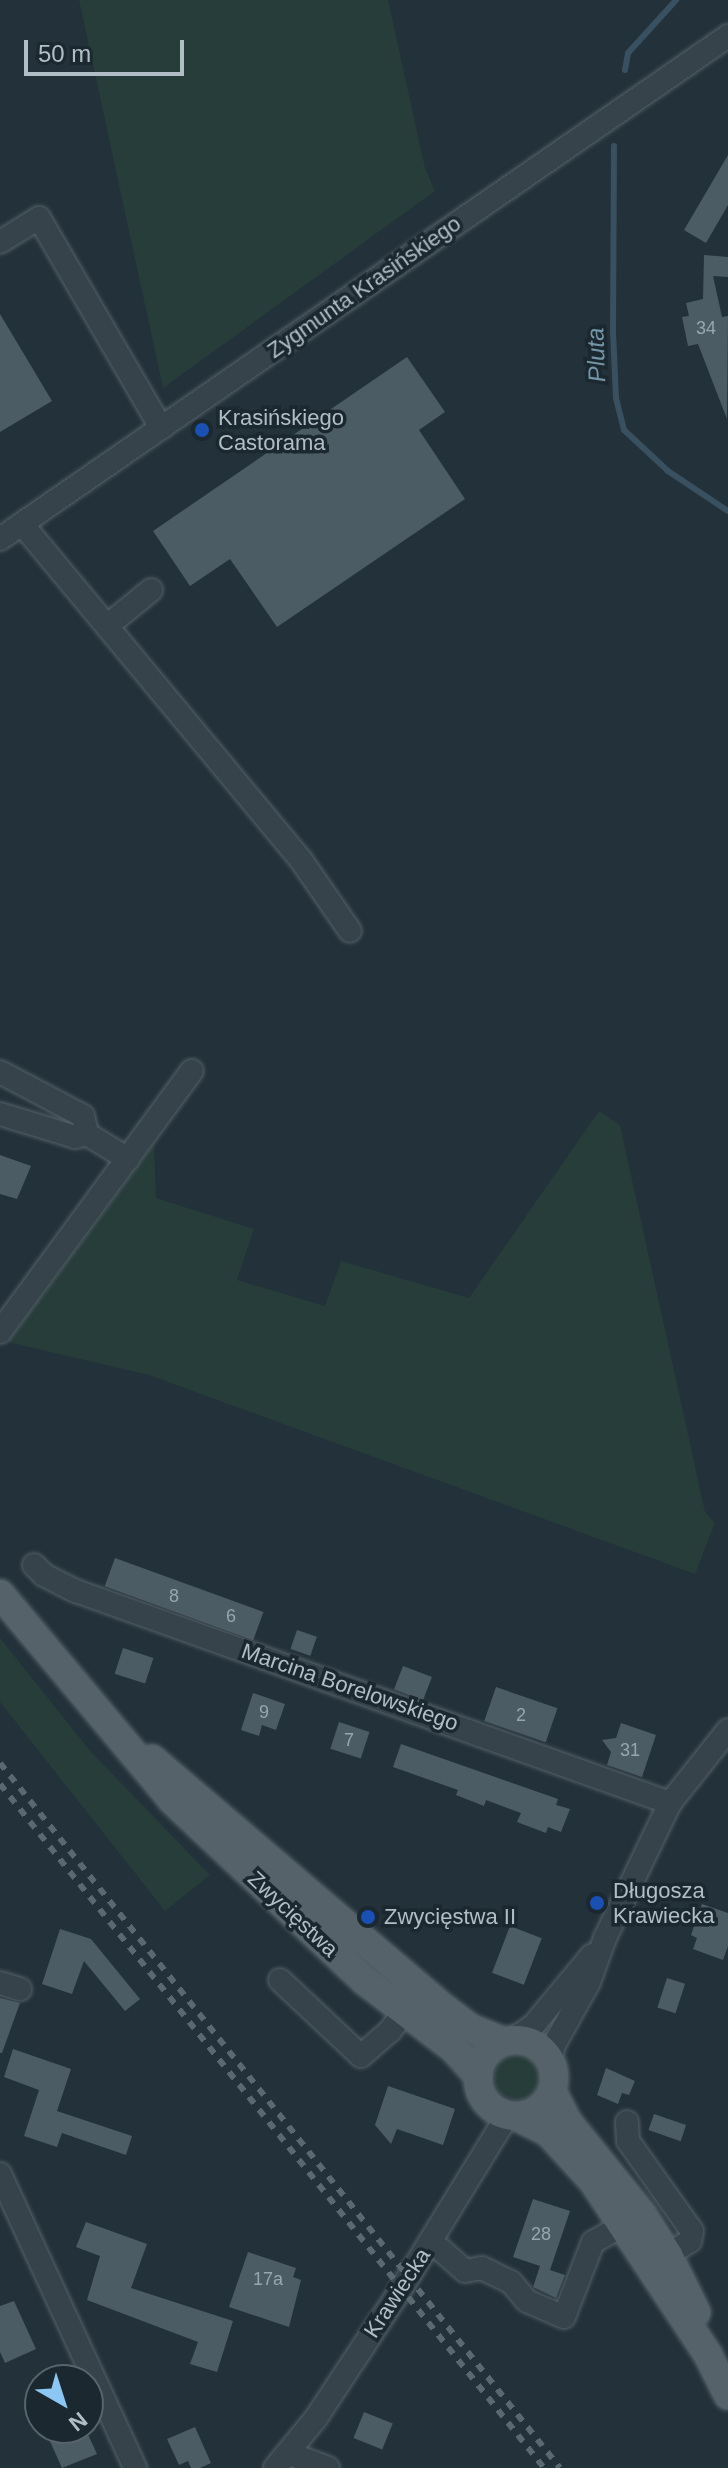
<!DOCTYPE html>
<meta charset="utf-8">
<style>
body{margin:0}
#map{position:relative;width:728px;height:2468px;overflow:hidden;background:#23313a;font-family:Arial,sans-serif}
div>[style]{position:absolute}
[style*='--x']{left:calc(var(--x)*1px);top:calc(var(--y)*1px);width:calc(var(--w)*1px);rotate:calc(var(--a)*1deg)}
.green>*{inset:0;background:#263d3a}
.round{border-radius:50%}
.stream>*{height:6px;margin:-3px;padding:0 3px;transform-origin:3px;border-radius:3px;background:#385060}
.building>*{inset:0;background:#4c5c65;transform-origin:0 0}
.roads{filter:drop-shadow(0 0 2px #556168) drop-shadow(0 0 2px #556168)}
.minor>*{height:22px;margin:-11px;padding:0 11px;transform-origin:11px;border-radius:11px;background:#37434a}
.major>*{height:28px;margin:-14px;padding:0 14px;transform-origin:14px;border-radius:14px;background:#55626a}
.major>.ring{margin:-14px;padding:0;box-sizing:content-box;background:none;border:28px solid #55626a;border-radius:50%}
.rail>*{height:6px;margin-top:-3px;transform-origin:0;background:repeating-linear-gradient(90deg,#596871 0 8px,transparent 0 16px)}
.dots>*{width:22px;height:22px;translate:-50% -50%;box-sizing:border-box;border:4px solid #1c282f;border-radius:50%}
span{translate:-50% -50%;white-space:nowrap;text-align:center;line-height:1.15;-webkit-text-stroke:7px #1c282f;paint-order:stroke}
.number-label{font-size:18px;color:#98a6ae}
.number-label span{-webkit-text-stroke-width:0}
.street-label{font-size:22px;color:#b2bec6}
.poi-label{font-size:22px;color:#b2bec6}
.left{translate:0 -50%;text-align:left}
.water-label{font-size:24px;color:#7495a8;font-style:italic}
.north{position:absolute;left:24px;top:2364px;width:80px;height:80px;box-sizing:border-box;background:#1c282f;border:2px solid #58646b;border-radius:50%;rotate:141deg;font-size:22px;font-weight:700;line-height:32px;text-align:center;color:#b2bec6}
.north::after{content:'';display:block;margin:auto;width:28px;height:36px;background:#8bc7f2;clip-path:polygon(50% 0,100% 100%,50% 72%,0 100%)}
.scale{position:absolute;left:24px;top:40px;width:160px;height:36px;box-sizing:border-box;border:4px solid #b2bec6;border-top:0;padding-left:10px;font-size:24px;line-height:28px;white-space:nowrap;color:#b2bec6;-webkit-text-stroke:6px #1c282f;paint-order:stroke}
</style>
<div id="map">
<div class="green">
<div style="clip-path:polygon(79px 0,388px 0,425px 168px,435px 191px,163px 388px)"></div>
<div style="clip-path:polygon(599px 1111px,620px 1125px,705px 1512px,715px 1523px,695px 1574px,149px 1375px,8px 1342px,154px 1144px,156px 1198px,254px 1229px,237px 1280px,325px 1306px,341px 1261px,469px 1298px)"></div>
<div style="clip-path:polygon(0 1638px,91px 1752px,210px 1875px,165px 1911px,0 1702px)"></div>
<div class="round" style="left:494px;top:2054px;width:46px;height:46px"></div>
</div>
<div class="stream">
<div style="--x:625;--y:70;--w:17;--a:-80"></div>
<div style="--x:628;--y:53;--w:72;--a:-47.8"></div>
<div style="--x:614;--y:146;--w:186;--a:90.3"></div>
<div style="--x:613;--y:332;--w:66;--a:87.4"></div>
<div style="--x:616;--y:398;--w:33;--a:76"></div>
<div style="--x:624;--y:430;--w:60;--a:43"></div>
<div style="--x:668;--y:471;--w:72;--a:33.7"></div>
</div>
<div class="building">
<div style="clip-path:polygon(728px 155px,728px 205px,706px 243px,684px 230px)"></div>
<div style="clip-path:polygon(704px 255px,728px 257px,728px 277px,713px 276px,722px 317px,728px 316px,727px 419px,698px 344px,688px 346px,682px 317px,689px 316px,686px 303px,703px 299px)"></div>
<div style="clip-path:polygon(0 314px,52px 401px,0 432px)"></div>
<div style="clip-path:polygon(407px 357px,445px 412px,419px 430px,465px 499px,277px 627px,230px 559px,190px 586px,153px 531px)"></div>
<div style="clip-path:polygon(0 1155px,31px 1166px,17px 1199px,0 1194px)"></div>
<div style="left:115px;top:1558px;width:158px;height:30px;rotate:20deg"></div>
<div style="left:297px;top:1630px;width:21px;height:20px;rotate:19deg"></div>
<div style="left:123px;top:1648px;width:32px;height:27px;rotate:18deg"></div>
<div style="left:403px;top:1666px;width:31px;height:25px;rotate:21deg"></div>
<div style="left:496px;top:1687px;width:65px;height:36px;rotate:19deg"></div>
<div style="clip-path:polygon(253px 1693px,285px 1704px,276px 1730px,262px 1725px,259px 1736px,241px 1730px)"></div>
<div style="left:339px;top:1722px;width:32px;height:28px;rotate:18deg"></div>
<div style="clip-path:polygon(621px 1723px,656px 1735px,642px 1777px,607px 1765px,611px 1752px,602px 1740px,616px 1738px)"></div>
<div style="clip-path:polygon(401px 1744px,558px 1799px,556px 1805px,570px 1809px,561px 1832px,548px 1827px,546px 1833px,517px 1822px,521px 1813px,486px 1800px,484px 1806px,456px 1795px,458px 1790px,393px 1767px)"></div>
<div style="clip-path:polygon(702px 1904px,728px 1913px,728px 1946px,723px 1960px,693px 1949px,697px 1938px,691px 1935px)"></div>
<div style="left:510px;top:1926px;width:34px;height:50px;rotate:21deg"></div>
<div style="clip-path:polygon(60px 1929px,91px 1939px,140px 1999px,125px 2011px,84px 1961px,72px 1994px,42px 1984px)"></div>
<div style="left:667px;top:1978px;width:19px;height:31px;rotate:18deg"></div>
<div style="clip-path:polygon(0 1998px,20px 2003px,2px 2053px,0 2053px)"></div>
<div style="clip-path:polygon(13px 2049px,71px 2069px,57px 2111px,132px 2136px,126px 2155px,62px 2133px,57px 2147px,24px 2136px,39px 2090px,4px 2077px)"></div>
<div style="clip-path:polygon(606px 2068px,635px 2081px,629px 2095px,622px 2093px,618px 2104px,597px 2095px)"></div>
<div style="clip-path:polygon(388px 2086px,455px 2109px,443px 2145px,397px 2129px,391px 2144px,375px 2125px)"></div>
<div style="left:654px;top:2114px;width:34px;height:17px;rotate:19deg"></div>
<div style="clip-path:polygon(533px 2199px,570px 2211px,550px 2270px,565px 2275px,556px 2298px,533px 2287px,540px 2266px,513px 2257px)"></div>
<div style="clip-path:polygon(86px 2222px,147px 2244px,131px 2288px,233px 2321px,217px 2372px,190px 2364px,198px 2342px,87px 2300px,100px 2256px,76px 2247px)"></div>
<div style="clip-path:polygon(248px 2252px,296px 2268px,293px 2277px,301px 2280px,289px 2327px,229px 2307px)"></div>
<div style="clip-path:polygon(14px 2301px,36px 2349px,5px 2363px,0 2352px,0 2306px)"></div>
<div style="left:364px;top:2412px;width:31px;height:28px;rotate:22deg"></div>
<div style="clip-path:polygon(195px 2427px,211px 2463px,200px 2468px,191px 2468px,188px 2461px,179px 2465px,167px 2439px)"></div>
<div style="clip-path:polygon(44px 2428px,85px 2428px,97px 2454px,62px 2468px)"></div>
</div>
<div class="roads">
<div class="minor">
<div style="--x:0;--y:242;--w:46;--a:-31.6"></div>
<div style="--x:39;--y:218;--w:243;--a:59.8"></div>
<div style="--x:22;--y:524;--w:437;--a:50.3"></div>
<div style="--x:301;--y:860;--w:86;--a:55.4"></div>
<div style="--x:0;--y:539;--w:885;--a:-34.64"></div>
<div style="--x:107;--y:626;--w:57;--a:-39.3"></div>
<div style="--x:0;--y:1072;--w:94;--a:27.9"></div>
<div style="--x:83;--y:1116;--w:18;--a:77"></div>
<div style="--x:87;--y:1134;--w:48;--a:31.4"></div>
<div style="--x:0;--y:1114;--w:78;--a:17"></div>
<div style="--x:75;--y:1137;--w:12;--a:-14"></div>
<div style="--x:0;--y:1332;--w:324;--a:-53.7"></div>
<div style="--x:34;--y:1565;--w:14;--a:45"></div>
<div style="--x:44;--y:1575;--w:36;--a:27"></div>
<div style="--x:76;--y:1591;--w:631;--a:19.64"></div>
<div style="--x:280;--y:1980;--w:111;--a:43.2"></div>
<div style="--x:361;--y:2056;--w:38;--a:-41"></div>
<div style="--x:390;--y:2031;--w:24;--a:-54"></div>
<div style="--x:0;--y:1983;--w:21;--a:17"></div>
<div style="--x:512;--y:2040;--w:25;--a:-34"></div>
<div style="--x:533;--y:2026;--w:92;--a:-50.3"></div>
<div style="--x:550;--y:2062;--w:17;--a:-77"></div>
<div style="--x:554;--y:2045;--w:72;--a:-60.9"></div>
<div style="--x:589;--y:1982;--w:47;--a:-70"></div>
<div style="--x:605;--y:1938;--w:150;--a:-64.3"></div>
<div style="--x:670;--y:1803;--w:93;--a:-51.5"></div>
<div style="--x:627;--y:2122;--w:19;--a:87"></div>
<div style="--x:628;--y:2141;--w:110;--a:54.6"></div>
<div style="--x:692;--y:2231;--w:10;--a:101"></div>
<div style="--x:690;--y:2241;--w:26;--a:148"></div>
<div style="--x:0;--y:2174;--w:324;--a:65.3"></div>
<div style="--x:431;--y:2241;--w:45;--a:41.4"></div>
<div style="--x:465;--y:2271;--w:17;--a:-10"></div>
<div style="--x:482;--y:2268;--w:32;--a:26"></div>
<div style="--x:511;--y:2282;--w:25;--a:50"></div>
<div style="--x:527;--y:2301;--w:40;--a:23.4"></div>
<div style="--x:564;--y:2317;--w:80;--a:-68.9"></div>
<div style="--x:593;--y:2242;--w:35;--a:-29"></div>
<div style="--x:288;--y:2453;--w:43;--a:20.6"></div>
<div style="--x:275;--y:2468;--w:65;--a:-50.6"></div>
<div style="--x:316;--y:2418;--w:154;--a:-56.6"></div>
<div style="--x:401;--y:2289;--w:203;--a:-58.5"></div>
</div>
<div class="major">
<div style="--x:0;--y:1594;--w:268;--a:50.1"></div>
<div style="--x:172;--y:1800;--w:265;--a:43.2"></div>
<div style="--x:365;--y:1981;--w:111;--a:37.3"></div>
<div style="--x:453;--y:2048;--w:38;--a:48"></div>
<div style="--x:152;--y:1759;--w:385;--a:40.5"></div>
<div style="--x:445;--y:2009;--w:31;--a:37"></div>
<div style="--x:470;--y:2028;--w:37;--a:22"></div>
<div class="ring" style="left:478px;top:2040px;width:48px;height:48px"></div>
<div style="--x:552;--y:2091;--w:34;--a:63"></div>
<div style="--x:567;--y:2121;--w:119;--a:51.1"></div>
<div style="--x:642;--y:2214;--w:49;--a:57.6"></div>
<div style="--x:668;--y:2255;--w:64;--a:63.8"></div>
<div style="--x:518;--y:2117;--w:35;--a:27"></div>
<div style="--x:549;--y:2133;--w:65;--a:47.5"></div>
<div style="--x:593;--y:2181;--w:209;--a:56.5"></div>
<div style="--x:708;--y:2355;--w:45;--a:63.4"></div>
</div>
</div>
<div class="rail">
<div style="--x:0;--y:1763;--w:900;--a:51.54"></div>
<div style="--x:0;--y:1784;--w:874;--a:51.5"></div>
</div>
<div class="dots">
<div style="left:202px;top:430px;background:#1a4fb4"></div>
<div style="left:597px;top:1903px;background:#1a4fb4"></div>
<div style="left:368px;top:1917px;background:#1a4fb4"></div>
</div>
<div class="number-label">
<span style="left:706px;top:328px">34</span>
<span style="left:174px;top:1596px">8</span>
<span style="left:231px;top:1616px">6</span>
<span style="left:264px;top:1712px">9</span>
<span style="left:521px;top:1715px">2</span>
<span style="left:349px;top:1740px">7</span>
<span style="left:630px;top:1750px">31</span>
<span style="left:541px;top:2234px">28</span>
<span style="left:268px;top:2279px">17a</span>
</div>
<div class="street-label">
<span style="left:364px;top:287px;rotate:-35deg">Zygmunta Krasińskiego</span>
<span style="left:350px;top:1687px;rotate:19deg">Marcina Borelowskiego</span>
<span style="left:293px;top:1914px;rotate:43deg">Zwycięstwa</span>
<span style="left:397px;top:2293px;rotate:-57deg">Krawiecka</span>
</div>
<div class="poi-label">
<span class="left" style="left:218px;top:430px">Krasińskiego<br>Castorama</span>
<span class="left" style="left:613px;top:1903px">Długosza<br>Krawiecka</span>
<span class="left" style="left:384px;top:1917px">Zwycięstwa II</span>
</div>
<div class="water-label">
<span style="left:596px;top:355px;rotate:-92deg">Pluta</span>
</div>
<div class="north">N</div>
<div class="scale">50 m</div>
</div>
